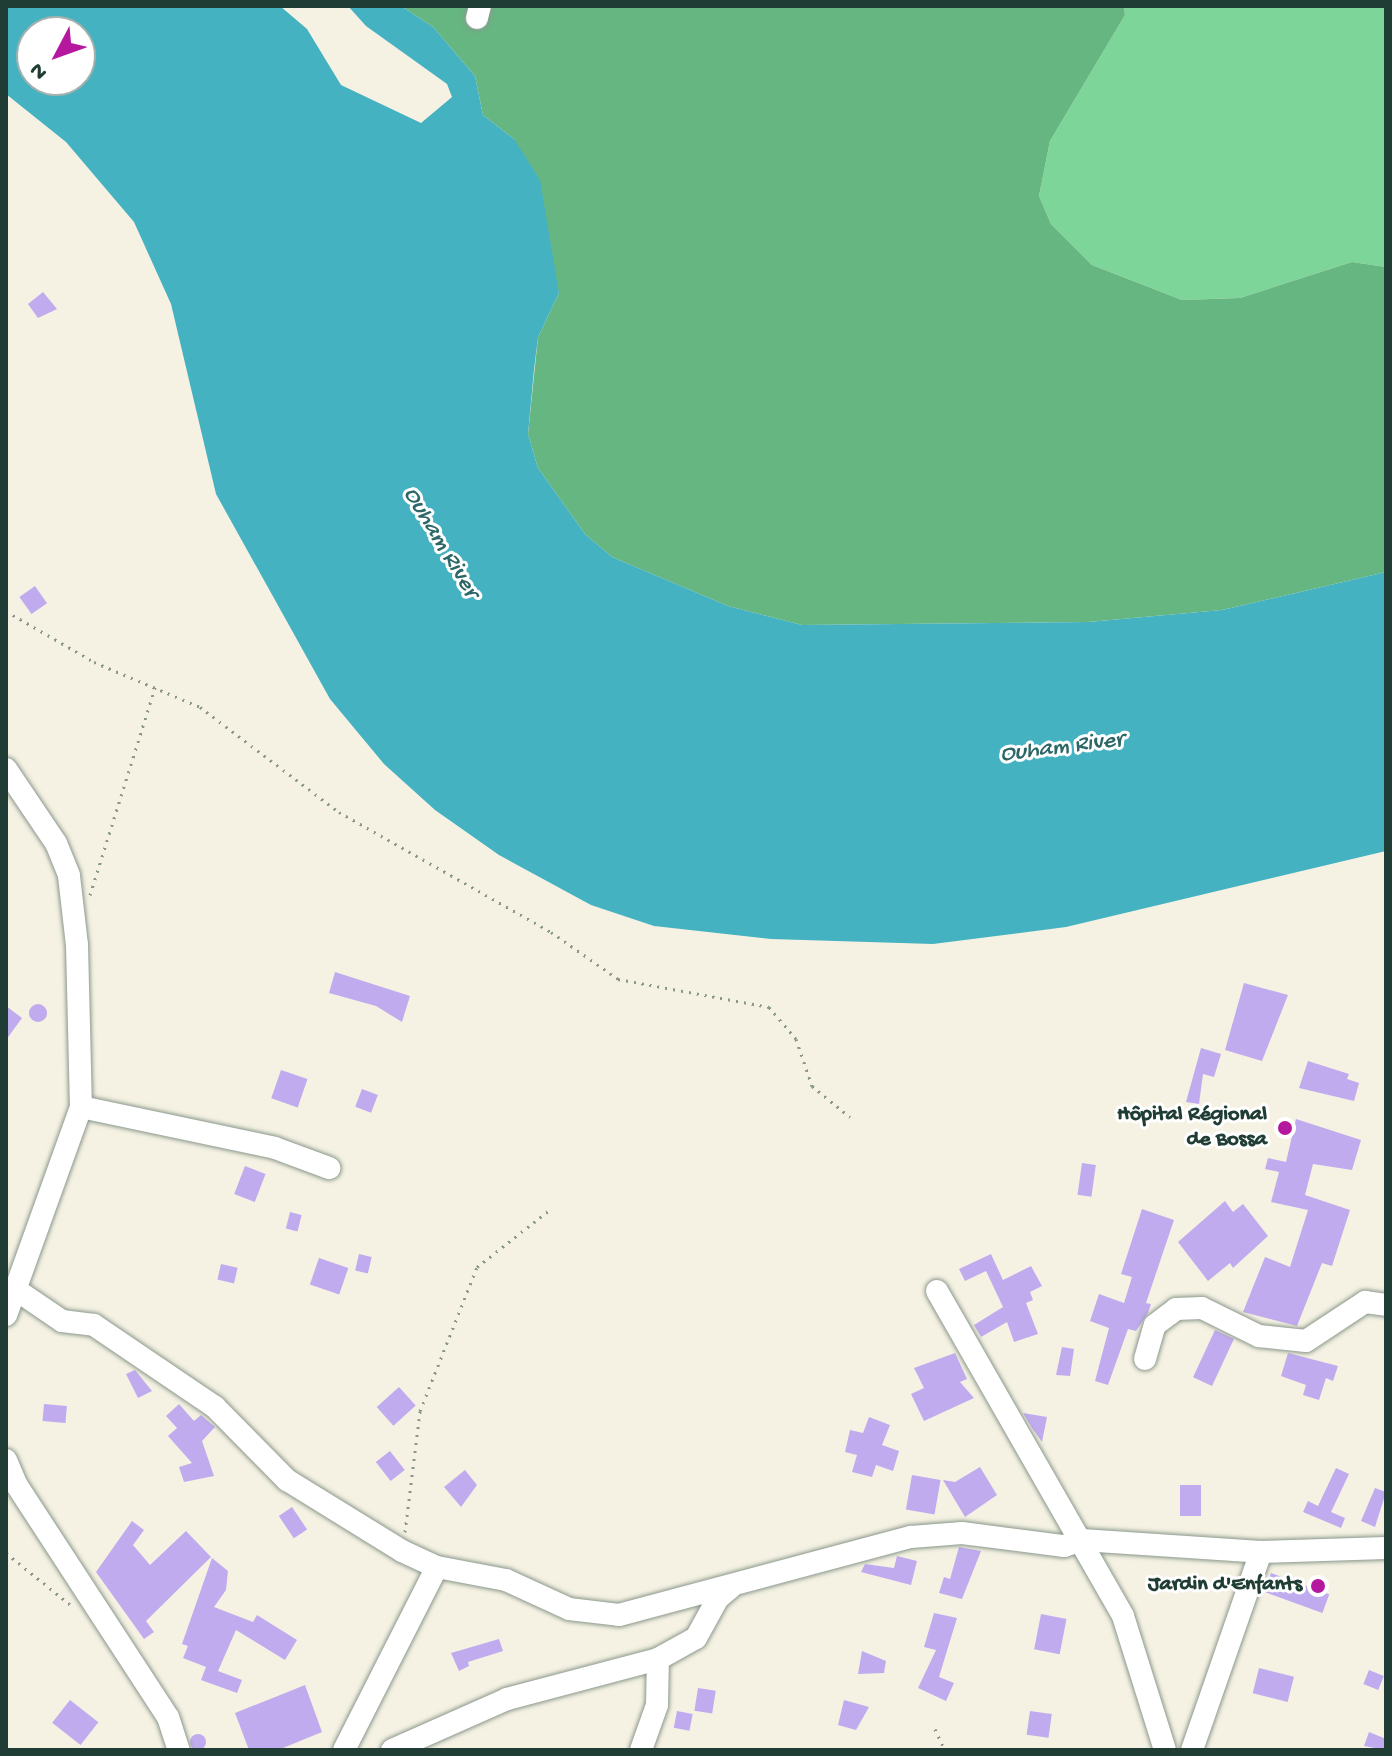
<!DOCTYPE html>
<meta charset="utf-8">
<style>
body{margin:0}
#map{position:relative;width:1392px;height:1756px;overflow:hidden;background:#f5f2e3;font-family:"Gochi Hand",sans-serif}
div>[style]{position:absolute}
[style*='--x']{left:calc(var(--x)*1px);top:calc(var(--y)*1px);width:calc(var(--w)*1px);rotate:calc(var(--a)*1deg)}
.green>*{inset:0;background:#7ed59a}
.forest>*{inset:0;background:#66b682}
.water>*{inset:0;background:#45b2c2}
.building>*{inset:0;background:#c0abef;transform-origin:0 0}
.round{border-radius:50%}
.path>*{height:3px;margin-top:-1.5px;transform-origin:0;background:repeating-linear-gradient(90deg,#8a988c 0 2px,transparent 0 8px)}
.roads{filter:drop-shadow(0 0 2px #8a988c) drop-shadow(0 0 2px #8a988c)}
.minor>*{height:22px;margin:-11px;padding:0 11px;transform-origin:11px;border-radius:11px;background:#fff}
.dots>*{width:22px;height:22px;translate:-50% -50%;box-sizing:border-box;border:4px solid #fff;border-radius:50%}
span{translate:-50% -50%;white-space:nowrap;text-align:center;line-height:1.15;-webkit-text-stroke:6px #fff;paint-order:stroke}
.poi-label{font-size:22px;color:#1f3d34;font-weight:700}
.right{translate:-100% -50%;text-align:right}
.water-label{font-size:24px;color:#2c6666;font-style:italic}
.frame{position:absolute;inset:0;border:8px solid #1f3d34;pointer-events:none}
.north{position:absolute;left:16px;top:16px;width:80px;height:80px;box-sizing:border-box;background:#fff;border:2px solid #a5b1ae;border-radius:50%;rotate:229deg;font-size:22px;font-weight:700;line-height:32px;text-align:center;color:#1f3d34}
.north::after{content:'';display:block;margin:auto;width:28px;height:36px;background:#b5179e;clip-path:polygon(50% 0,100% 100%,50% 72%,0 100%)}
</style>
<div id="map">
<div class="green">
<div style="clip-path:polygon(1124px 6px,1386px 6px,1386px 267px,1352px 262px,1240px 298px,1182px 300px,1092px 265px,1051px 224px,1039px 196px,1050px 141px,1125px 15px)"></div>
</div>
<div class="forest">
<div style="clip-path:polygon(401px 6px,1124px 6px,1125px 15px,1050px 141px,1039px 196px,1051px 224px,1092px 265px,1182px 300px,1240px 298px,1352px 262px,1386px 267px,1386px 572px,1222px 610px,1088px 622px,802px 625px,728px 606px,612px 557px,585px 534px,538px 468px,528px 434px,538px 337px,559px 293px,514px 139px,483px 115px,475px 76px,433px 27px)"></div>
</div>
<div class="water">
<div style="clip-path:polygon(evenodd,6px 6px,280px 6px,307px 29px,341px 85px,421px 123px,452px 97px,447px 84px,366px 26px,348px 6px,401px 6px,433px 27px,475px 76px,483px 115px,514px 139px,540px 180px,559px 293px,538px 337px,534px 370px,528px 434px,538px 468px,585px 534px,612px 557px,728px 606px,802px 625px,1088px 622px,1222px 610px,1386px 572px,1386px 851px,1066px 927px,933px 944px,771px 939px,654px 926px,591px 905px,499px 855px,435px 810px,384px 764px,330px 699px,216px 494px,171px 304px,134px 222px,66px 142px,6px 94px,6px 6px,32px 32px,80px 32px,80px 80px,32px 80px,32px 32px)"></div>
</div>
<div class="building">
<div style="clip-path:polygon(43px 292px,57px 309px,38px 318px,28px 304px)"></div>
<div style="left:35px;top:586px;width:21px;height:19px;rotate:55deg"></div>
<div style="clip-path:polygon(335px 972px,410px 996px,402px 1022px,376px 1006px,329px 993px)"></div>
<div style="clip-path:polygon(1244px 983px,1288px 995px,1262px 1061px,1225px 1050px)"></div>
<div class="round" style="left:29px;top:1004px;width:18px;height:18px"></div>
<div style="clip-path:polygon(6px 1006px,22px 1018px,6px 1040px)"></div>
<div style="clip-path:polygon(1201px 1048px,1221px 1054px,1214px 1077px,1203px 1074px,1199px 1104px,1186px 1102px)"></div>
<div style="clip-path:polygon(1308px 1061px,1349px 1074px,1347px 1079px,1359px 1083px,1354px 1101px,1299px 1088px)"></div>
<div style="left:281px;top:1070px;width:28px;height:30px;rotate:19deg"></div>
<div style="left:362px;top:1089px;width:17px;height:19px;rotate:21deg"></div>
<div style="clip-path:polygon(1296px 1119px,1361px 1140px,1352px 1170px,1313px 1164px,1305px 1195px,1350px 1210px,1332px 1266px,1322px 1263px,1297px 1326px,1243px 1312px,1265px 1257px,1290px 1267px,1308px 1210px,1271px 1202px,1279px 1172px,1265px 1169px,1268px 1158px,1286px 1162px)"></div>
<div style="left:1082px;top:1163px;width:14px;height:32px;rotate:8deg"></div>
<div style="left:245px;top:1166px;width:22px;height:30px;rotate:21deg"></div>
<div style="clip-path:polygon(1225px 1201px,1233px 1212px,1243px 1204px,1268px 1236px,1233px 1268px,1230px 1263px,1208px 1281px,1178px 1242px)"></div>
<div style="clip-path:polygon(1142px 1209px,1174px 1220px,1146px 1303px,1151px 1304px,1148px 1313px,1136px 1331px,1128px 1329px,1108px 1385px,1095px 1381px,1109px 1328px,1090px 1321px,1099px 1294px,1124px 1303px,1132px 1277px,1121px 1274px)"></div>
<div style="left:290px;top:1212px;width:12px;height:17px;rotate:14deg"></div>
<div style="left:359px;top:1254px;width:13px;height:17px;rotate:13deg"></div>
<div style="clip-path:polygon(991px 1254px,1003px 1280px,1031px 1266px,1042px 1286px,1030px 1292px,1033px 1300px,1026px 1303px,1038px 1334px,1014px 1342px,1007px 1322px,981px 1337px,974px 1325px,1003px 1307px,986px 1271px,965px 1281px,959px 1269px)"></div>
<div style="left:319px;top:1258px;width:31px;height:28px;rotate:19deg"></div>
<div style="left:221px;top:1264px;width:17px;height:16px;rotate:13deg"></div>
<div style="left:1215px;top:1330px;width:21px;height:52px;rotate:25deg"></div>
<div style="clip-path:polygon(1062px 1347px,1074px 1349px,1070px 1376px,1056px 1375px)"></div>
<div style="clip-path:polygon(955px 1353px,967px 1379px,960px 1382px,974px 1398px,924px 1421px,911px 1394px,924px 1388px,914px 1368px)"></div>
<div style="clip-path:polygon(1288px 1353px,1338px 1366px,1333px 1381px,1326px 1378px,1319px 1400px,1303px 1395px,1306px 1385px,1281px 1376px)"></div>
<div style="clip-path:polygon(135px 1370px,152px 1391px,138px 1398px,126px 1374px)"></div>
<div style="left:399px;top:1387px;width:25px;height:30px;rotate:48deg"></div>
<div style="left:44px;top:1404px;width:23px;height:17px;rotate:5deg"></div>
<div style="clip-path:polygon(179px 1404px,194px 1421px,201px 1415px,215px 1427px,202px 1441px,214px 1476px,184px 1482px,179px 1467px,192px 1463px,168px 1436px,177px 1428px,166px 1416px)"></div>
<div style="clip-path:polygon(1023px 1413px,1047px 1417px,1042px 1442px,1032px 1428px)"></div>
<div style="clip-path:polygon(869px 1417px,890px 1425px,882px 1445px,899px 1451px,893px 1471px,876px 1465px,872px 1477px,852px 1472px,857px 1455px,845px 1452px,850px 1430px,863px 1433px)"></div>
<div style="left:390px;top:1451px;width:24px;height:18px;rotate:52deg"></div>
<div style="clip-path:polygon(980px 1467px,997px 1495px,965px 1517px,943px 1480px,955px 1482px)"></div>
<div style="clip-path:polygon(1336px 1468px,1349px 1474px,1331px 1512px,1345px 1518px,1341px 1528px,1303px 1512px,1308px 1501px,1318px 1506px)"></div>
<div style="clip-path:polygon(465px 1470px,477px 1485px,461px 1507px,444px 1487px)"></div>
<div style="left:912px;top:1475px;width:29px;height:35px;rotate:10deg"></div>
<div style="left:1180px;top:1485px;width:21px;height:31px"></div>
<div style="clip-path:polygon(1375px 1488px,1386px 1492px,1375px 1527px,1361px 1521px)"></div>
<div style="left:292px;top:1507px;width:27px;height:16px;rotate:56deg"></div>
<div style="clip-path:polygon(132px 1521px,144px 1530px,133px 1545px,150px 1565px,186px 1531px,211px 1557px,146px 1621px,154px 1632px,144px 1639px,96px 1572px)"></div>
<div style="clip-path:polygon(959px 1547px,981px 1551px,962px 1599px,939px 1593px,944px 1577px,950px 1579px)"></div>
<div style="clip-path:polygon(897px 1556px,917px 1561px,911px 1585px,861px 1572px,865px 1564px,894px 1568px)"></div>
<div style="clip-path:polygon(212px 1558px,228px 1571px,226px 1590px,214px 1607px,253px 1622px,257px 1615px,297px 1640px,285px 1660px,236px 1630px,218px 1671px,242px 1680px,237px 1693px,201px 1680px,206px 1667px,183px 1658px,188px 1646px,182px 1644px)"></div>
<div style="left:1271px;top:1573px;width:62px;height:20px;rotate:20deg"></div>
<div style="clip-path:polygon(934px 1613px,957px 1618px,939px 1677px,954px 1683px,946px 1701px,918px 1688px,936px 1650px,924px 1647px)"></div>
<div style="left:1041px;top:1614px;width:26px;height:36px;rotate:11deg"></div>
<div style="clip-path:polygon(499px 1639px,503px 1651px,468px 1662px,469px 1666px,459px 1671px,451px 1653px)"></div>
<div style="clip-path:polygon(862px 1651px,886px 1661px,884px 1673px,858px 1674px)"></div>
<div style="left:1259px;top:1668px;width:36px;height:26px;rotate:14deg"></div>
<div style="left:1369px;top:1670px;width:16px;height:15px;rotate:22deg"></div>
<div style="clip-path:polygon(305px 1685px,322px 1732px,278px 1750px,249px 1750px,235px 1713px)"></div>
<div style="left:698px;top:1688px;width:18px;height:23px;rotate:9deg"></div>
<div style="left:70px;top:1700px;width:36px;height:29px;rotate:38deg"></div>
<div style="clip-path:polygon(844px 1700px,869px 1707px,856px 1730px,838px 1725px)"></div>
<div style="left:677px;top:1711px;width:16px;height:17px;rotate:11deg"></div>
<div style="left:1030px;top:1711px;width:22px;height:24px;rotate:8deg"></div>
<div style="clip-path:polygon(1369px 1732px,1386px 1739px,1386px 1750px,1364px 1746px)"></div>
<div class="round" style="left:190px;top:1734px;width:16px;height:16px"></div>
</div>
<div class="path">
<div style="--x:6;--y:611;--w:102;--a:30.1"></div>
<div style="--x:94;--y:662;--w:115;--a:23"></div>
<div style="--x:200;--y:707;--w:174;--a:37.1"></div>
<div style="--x:339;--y:812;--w:244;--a:29.5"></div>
<div style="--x:551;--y:932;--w:82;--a:35"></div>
<div style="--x:618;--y:979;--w:154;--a:10.5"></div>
<div style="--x:769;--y:1007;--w:42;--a:49.8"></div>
<div style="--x:796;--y:1039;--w:50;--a:71.2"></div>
<div style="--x:812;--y:1086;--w:49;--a:39.2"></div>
<div style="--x:90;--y:895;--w:221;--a:-72.6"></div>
<div style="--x:405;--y:1532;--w:122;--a:-82.9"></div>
<div style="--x:420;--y:1411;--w:155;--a:-68.4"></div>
<div style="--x:477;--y:1267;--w:95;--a:-38.2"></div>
<div style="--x:6;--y:1553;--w:85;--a:38.8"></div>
<div style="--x:935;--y:1729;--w:23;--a:65"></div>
</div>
<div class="roads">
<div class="minor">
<div style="--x:477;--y:18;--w:12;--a:-76"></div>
<div style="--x:6;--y:769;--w:89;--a:56"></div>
<div style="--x:56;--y:843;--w:35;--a:68"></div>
<div style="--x:69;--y:876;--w:69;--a:83.4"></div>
<div style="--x:77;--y:945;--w:162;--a:88.6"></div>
<div style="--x:81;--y:1107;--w:221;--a:109.8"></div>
<div style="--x:81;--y:1107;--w:198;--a:11.9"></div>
<div style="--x:275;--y:1148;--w:58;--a:20.3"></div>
<div style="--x:15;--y:1289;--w:57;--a:34.2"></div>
<div style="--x:62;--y:1321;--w:32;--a:7"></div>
<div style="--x:94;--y:1325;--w:146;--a:34.1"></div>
<div style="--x:215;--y:1407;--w:103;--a:45.4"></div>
<div style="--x:287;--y:1480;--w:135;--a:31.7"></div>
<div style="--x:402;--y:1551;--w:38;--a:25"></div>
<div style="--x:437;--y:1567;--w:70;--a:10.7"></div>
<div style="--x:506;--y:1580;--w:69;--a:24.7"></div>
<div style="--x:569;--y:1609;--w:50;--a:6.8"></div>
<div style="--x:619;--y:1615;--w:302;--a:-15"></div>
<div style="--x:911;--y:1537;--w:51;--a:-4.5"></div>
<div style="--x:962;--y:1533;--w:103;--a:7.3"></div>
<div style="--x:1064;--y:1546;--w:19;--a:-18"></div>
<div style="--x:1082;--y:1540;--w:179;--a:3.8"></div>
<div style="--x:1261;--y:1552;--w:125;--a:-1.8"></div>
<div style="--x:937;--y:1291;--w:374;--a:60.2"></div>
<div style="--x:1123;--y:1616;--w:140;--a:72.6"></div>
<div style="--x:1145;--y:1359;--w:35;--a:-74"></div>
<div style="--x:1155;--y:1325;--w:26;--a:-37"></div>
<div style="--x:1176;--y:1309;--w:26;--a:-2"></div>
<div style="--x:1202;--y:1308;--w:64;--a:26.2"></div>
<div style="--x:1259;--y:1336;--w:47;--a:6.1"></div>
<div style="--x:1306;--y:1341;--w:71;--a:-33.5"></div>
<div style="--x:1365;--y:1302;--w:21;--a:8"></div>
<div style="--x:6;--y:1460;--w:26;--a:67"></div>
<div style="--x:16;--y:1484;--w:278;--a:56.9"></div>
<div style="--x:168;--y:1717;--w:35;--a:72"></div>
<div style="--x:344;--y:1750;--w:205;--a:-63.1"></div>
<div style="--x:392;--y:1750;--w:126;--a:-23.9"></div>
<div style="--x:507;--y:1699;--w:156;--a:-14.8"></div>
<div style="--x:658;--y:1659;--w:43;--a:-28.9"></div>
<div style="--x:696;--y:1638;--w:46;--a:-61.2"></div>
<div style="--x:718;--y:1598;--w:16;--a:-40"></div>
<div style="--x:641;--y:1750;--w:48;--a:-70.4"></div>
<div style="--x:657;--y:1705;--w:46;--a:-88.8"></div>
<div style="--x:1192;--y:1750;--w:210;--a:-70.8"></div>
</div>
</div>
<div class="dots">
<div style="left:1285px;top:1128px;background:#b5179e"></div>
<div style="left:1318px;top:1586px;background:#b5179e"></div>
</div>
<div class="poi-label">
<span class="right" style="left:1267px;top:1128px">Hôpital Régional<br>de Bossa</span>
<span class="right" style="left:1302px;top:1586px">Jardin d'Enfants</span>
</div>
<div class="water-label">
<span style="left:440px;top:543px;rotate:59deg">Ouham River</span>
<span style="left:1062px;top:748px;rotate:-7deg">Ouham River</span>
</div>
<div class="frame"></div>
<div class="north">N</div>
</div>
